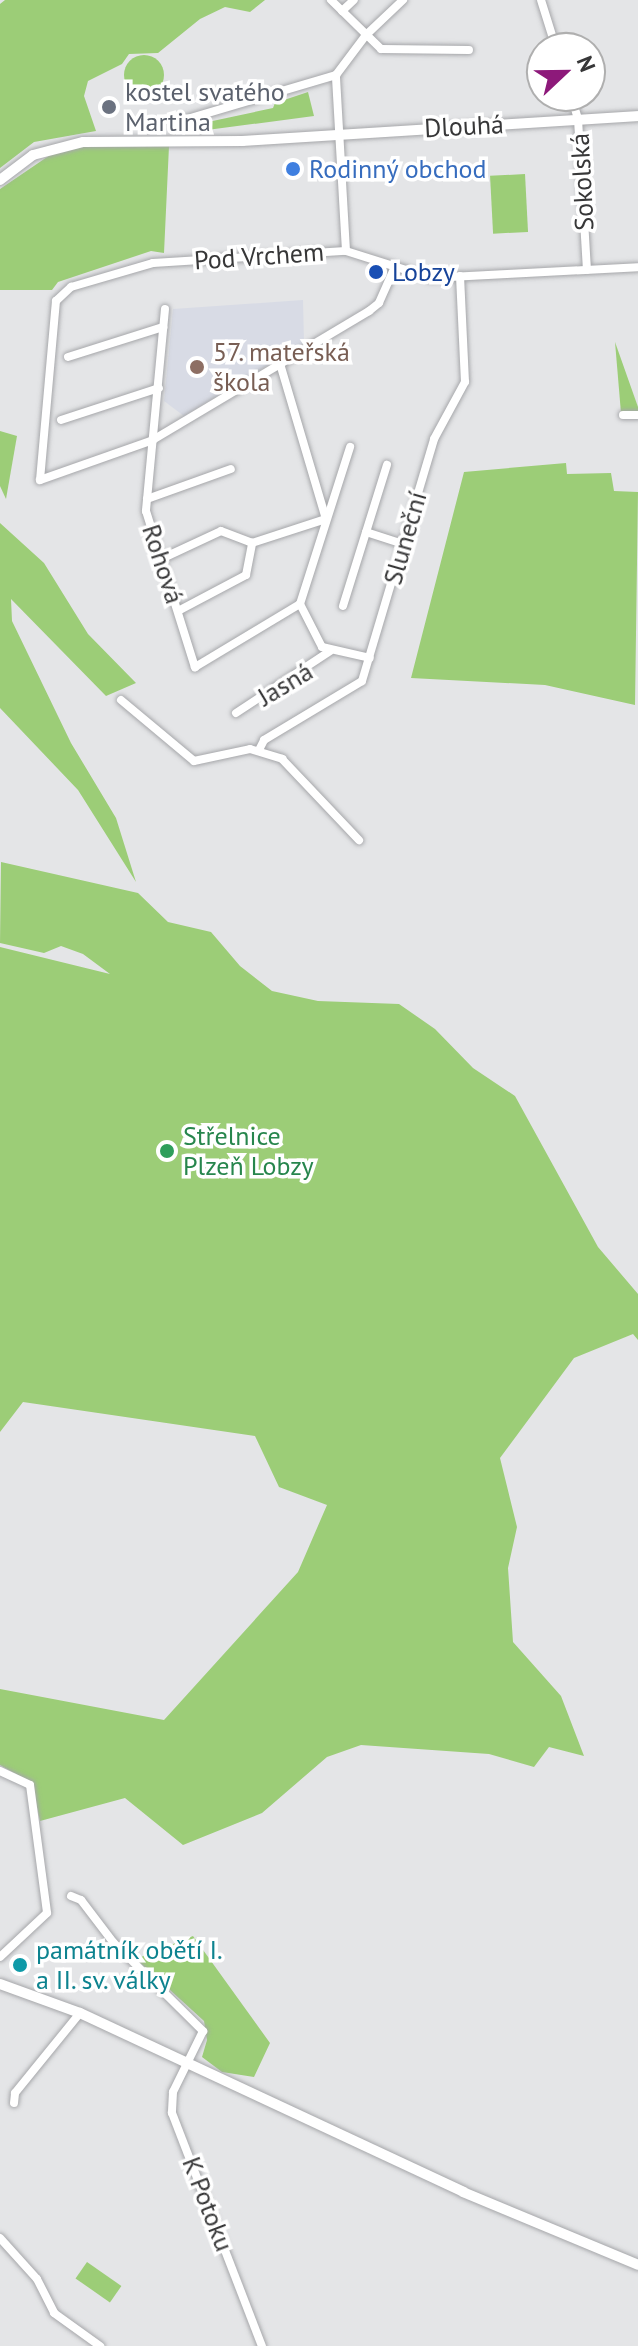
<!DOCTYPE html>
<meta charset="utf-8">
<style>
body{margin:0}
#map{position:relative;width:638px;height:2346px;overflow:hidden;background:#e4e5e7;font-family:"PT Sans",sans-serif}
div>[style]{position:absolute}
[style*='--x']{left:calc(var(--x)*1px);top:calc(var(--y)*1px);width:calc(var(--w)*1px);rotate:calc(var(--a)*1deg)}
.built>*{inset:0;background:#d8dbe5}
.green>*{inset:0;background:#9ccd77;transform-origin:0 0}
.round{border-radius:50%}
.roads{filter:drop-shadow(0 0 2px #a6a7aa) drop-shadow(0 0 2px #a6a7aa)}
.minor>*{height:8px;margin:-4px;padding:0 4px;transform-origin:4px;border-radius:4px;background:#fff}
.tertiary>*{height:10px;margin:-5px;padding:0 5px;transform-origin:5px;border-radius:5px;background:#fff}
.dots>*{width:22px;height:22px;translate:-50% -50%;box-sizing:border-box;border:4px solid #fff;border-radius:50%}
span{translate:-50% -50%;white-space:nowrap;text-align:center;line-height:1.15;-webkit-text-stroke:7px #fff;paint-order:stroke}
.worship-label{font-size:26px;color:#5b616d}
.left{translate:0 -50%;text-align:left}
.street-label{font-size:26px;color:#373738}
.shop-label{font-size:26px;color:#366cbe}
.transit-label{font-size:26px;color:#164399}
.education-label{font-size:26px;color:#785e54}
.leisure-label{font-size:26px;color:#27864d}
.culture-label{font-size:26px;color:#0d838f}
.north{position:absolute;left:526px;top:32px;width:80px;height:80px;box-sizing:border-box;background:#fff;border:2px solid #afafaf;border-radius:50%;rotate:68deg;font-size:22px;font-weight:700;line-height:32px;text-align:center;color:#373738}
.north::after{content:'';display:block;margin:auto;width:28px;height:36px;background:#8d197a;clip-path:polygon(50% 0,100% 100%,50% 72%,0 100%)}
</style>
<div id="map">
<div class="built">
<div style="clip-path:polygon(303px 300px,304px 343px,184px 416px,164px 401px,173px 309px)"></div>
</div>
<div class="green">
<div style="clip-path:polygon(5px 0,265px 0,250px 12px,225px 7px,200px 19px,158px 53px,129px 54px,122px 64px,88px 81px,84px 96px,96px 131px,34px 142px,0 168px,0 4px)"></div>
<div class="round" style="left:124px;top:55px;width:40px;height:40px"></div>
<div style="clip-path:polygon(308px 92px,314px 116px,177px 134px,175px 129px,273px 108px,275px 103px)"></div>
<div style="clip-path:polygon(91px 145px,169px 146px,164px 253px,151px 251px,58px 282px,52px 290px,0 290px,0 189px,53px 153px)"></div>
<div style="left:525px;top:174px;width:58px;height:35px;rotate:87deg"></div>
<div style="clip-path:polygon(615px 342px,638px 407px,638px 415px,621px 413px)"></div>
<div style="clip-path:polygon(0 431px,17px 436px,6px 499px,0 486px)"></div>
<div style="clip-path:polygon(566px 463px,567px 474px,611px 473px,614px 491px,638px 492px,635px 705px,545px 685px,411px 678px,464px 472px)"></div>
<div style="clip-path:polygon(0 523px,44px 563px,88px 634px,136px 683px,106px 696px,11px 599px,12px 621px,71px 743px,116px 818px,136px 882px,78px 790px,0 708px)"></div>
<div style="clip-path:polygon(1px 862px,138px 893px,168px 922px,211px 932px,240px 966px,272px 991px,318px 1001px,399px 1004px,435px 1029px,473px 1068px,515px 1096px,598px 1247px,638px 1294px,638px 1340px,633px 1334px,574px 1358px,500px 1458px,517px 1527px,508px 1568px,513px 1642px,561px 1696px,584px 1756px,549px 1747px,534px 1767px,489px 1754px,361px 1745px,327px 1757px,262px 1813px,183px 1845px,125px 1798px,40px 1821px,32px 1783px,0 1765px,0 1689px,164px 1720px,298px 1572px,327px 1505px,279px 1487px,255px 1436px,23px 1402px,0 1432px,0 947px,110px 974px,83px 954px,61px 946px,44px 953px,0 943px)"></div>
<div style="clip-path:polygon(193px 1936px,270px 2043px,254px 2077px,222px 2072px,202px 2057px,207px 2040px,204px 2021px,136px 1959px)"></div>
<div style="left:87px;top:2262px;width:42px;height:20px;rotate:35deg"></div>
</div>
<div class="roads">
<div class="minor">
<div style="--x:331;--y:0;--w:70;--a:44.4"></div>
<div style="--x:381;--y:49;--w:88;--a:0.7"></div>
<div style="--x:541;--y:0;--w:50;--a:72.6"></div>
<div style="--x:342;--y:11;--w:16;--a:-43"></div>
<div style="--x:571;--y:96;--w:24;--a:73"></div>
<div style="--x:578;--y:119;--w:151;--a:86.6"></div>
<div style="--x:174;--y:123;--w:169;--a:-16.5"></div>
<div style="--x:346;--y:251;--w:176;--a:-93.3"></div>
<div style="--x:336;--y:75;--w:50;--a:-53.1"></div>
<div style="--x:366;--y:35;--w:51;--a:-43.4"></div>
<div style="--x:394;--y:269;--w:37;--a:114"></div>
<div style="--x:379;--y:303;--w:13;--a:141"></div>
<div style="--x:369;--y:311;--w:252;--a:149.2"></div>
<div style="--x:153;--y:440;--w:120;--a:160.5"></div>
<div style="--x:40;--y:480;--w:180;--a:-84.9"></div>
<div style="--x:56;--y:301;--w:21;--a:-43"></div>
<div style="--x:71;--y:287;--w:85;--a:-16.3"></div>
<div style="--x:153;--y:263;--w:193;--a:-3.6"></div>
<div style="--x:346;--y:251;--w:89;--a:17.6"></div>
<div style="--x:431;--y:278;--w:207;--a:-3"></div>
<div style="--x:165;--y:309;--w:203;--a:95.4"></div>
<div style="--x:146;--y:511;--w:164;--a:72.6"></div>
<div style="--x:195;--y:667;--w:122;--a:-31"></div>
<div style="--x:300;--y:604;--w:165;--a:-72.3"></div>
<div style="--x:68;--y:357;--w:100;--a:-17.5"></div>
<div style="--x:623;--y:415;--w:15;--a:0"></div>
<div style="--x:61;--y:420;--w:103;--a:-18.1"></div>
<div style="--x:147;--y:499;--w:89;--a:-19.7"></div>
<div style="--x:366;--y:532;--w:39;--a:18"></div>
<div style="--x:252;--y:543;--w:78;--a:-18"></div>
<div style="--x:326;--y:519;--w:162;--a:-106.5"></div>
<div style="--x:161;--y:559;--w:66;--a:-25"></div>
<div style="--x:221;--y:531;--w:33;--a:21"></div>
<div style="--x:300;--y:604;--w:48;--a:62.9"></div>
<div style="--x:322;--y:647;--w:49;--a:12.9"></div>
<div style="--x:343;--y:606;--w:148;--a:-72.7"></div>
<div style="--x:178;--y:611;--w:77;--a:-27.9"></div>
<div style="--x:246;--y:575;--w:33;--a:-79"></div>
<div style="--x:121;--y:700;--w:95;--a:39.9"></div>
<div style="--x:194;--y:761;--w:57;--a:-12.1"></div>
<div style="--x:250;--y:749;--w:34;--a:17"></div>
<div style="--x:282;--y:759;--w:112;--a:46.5"></div>
<div style="--x:236;--y:713;--w:113;--a:-33.4"></div>
<div style="--x:259;--y:750;--w:11;--a:-63"></div>
<div style="--x:264;--y:740;--w:114;--a:-31"></div>
<div style="--x:362;--y:681;--w:252;--a:-73.4"></div>
<div style="--x:434;--y:439;--w:65;--a:-61.5"></div>
<div style="--x:465;--y:382;--w:106;--a:-92.7"></div>
<div style="--x:0;--y:1771;--w:33;--a:25"></div>
<div style="--x:30;--y:1785;--w:129;--a:82.4"></div>
<div style="--x:47;--y:1913;--w:64;--a:136.9"></div>
<div style="--x:71;--y:1896;--w:11;--a:22"></div>
<div style="--x:81;--y:1900;--w:53;--a:52.7"></div>
<div style="--x:113;--y:1942;--w:127;--a:44.7"></div>
<div style="--x:203;--y:2031;--w:68;--a:116.2"></div>
<div style="--x:173;--y:2092;--w:21;--a:93"></div>
<div style="--x:172;--y:2113;--w:250;--a:68.9"></div>
<div style="--x:14;--y:2103;--w:10;--a:-84"></div>
<div style="--x:15;--y:2093;--w:103;--a:-50.9"></div>
<div style="--x:0;--y:2238;--w:55;--a:47.9"></div>
<div style="--x:37;--y:2279;--w:38;--a:63"></div>
<div style="--x:54;--y:2313;--w:57;--a:35.7"></div>
</div>
<div class="tertiary">
<div style="--x:0;--y:180;--w:41;--a:-37.1"></div>
<div style="--x:33;--y:155;--w:52;--a:-14.6"></div>
<div style="--x:83;--y:142;--w:160;--a:-0.4"></div>
<div style="--x:243;--y:141;--w:396;--a:-3.6"></div>
<div style="--x:0;--y:1984;--w:85;--a:19.9"></div>
<div style="--x:80;--y:2013;--w:423;--a:25"></div>
<div style="--x:463;--y:2192;--w:190;--a:22.6"></div>
</div>
</div>
<div class="dots">
<div style="left:109px;top:107px;background:#6b7280"></div>
<div style="left:293px;top:169px;background:#3f7fe0"></div>
<div style="left:376px;top:272px;background:#1a4fb4"></div>
<div style="left:197px;top:367px;background:#8d6e63"></div>
<div style="left:167px;top:1151px;background:#2e9e5b"></div>
<div style="left:20px;top:1965px;background:#0f9aa8"></div>
</div>
<div class="worship-label">
<span class="left" style="left:125px;top:107px">kostel svatého<br>Martina</span>
</div>
<div class="street-label">
<span style="left:464px;top:126px;rotate:-3deg">Dlouhá</span>
<span style="left:582px;top:182px;rotate:-93deg">Sokolská</span>
<span style="left:259px;top:256px;rotate:-4deg">Pod Vrchem</span>
<span style="left:405px;top:538px;rotate:-74deg">Sluneční</span>
<span style="left:163px;top:564px;rotate:72deg">Rohová</span>
<span style="left:285px;top:684px;rotate:-31deg">Jasná</span>
<span style="left:208px;top:2204px;rotate:69deg">K Potoku</span>
</div>
<div class="shop-label">
<span class="left" style="left:309px;top:169px">Rodinný obchod</span>
</div>
<div class="transit-label">
<span class="left" style="left:392px;top:272px">Lobzy</span>
</div>
<div class="education-label">
<span class="left" style="left:213px;top:367px">57. mateřská<br>škola</span>
</div>
<div class="leisure-label">
<span class="left" style="left:183px;top:1151px">Střelnice<br>Plzeň Lobzy</span>
</div>
<div class="culture-label">
<span class="left" style="left:36px;top:1965px">památník obětí I.<br>a II. sv. války</span>
</div>
<div class="north">N</div>
</div>
